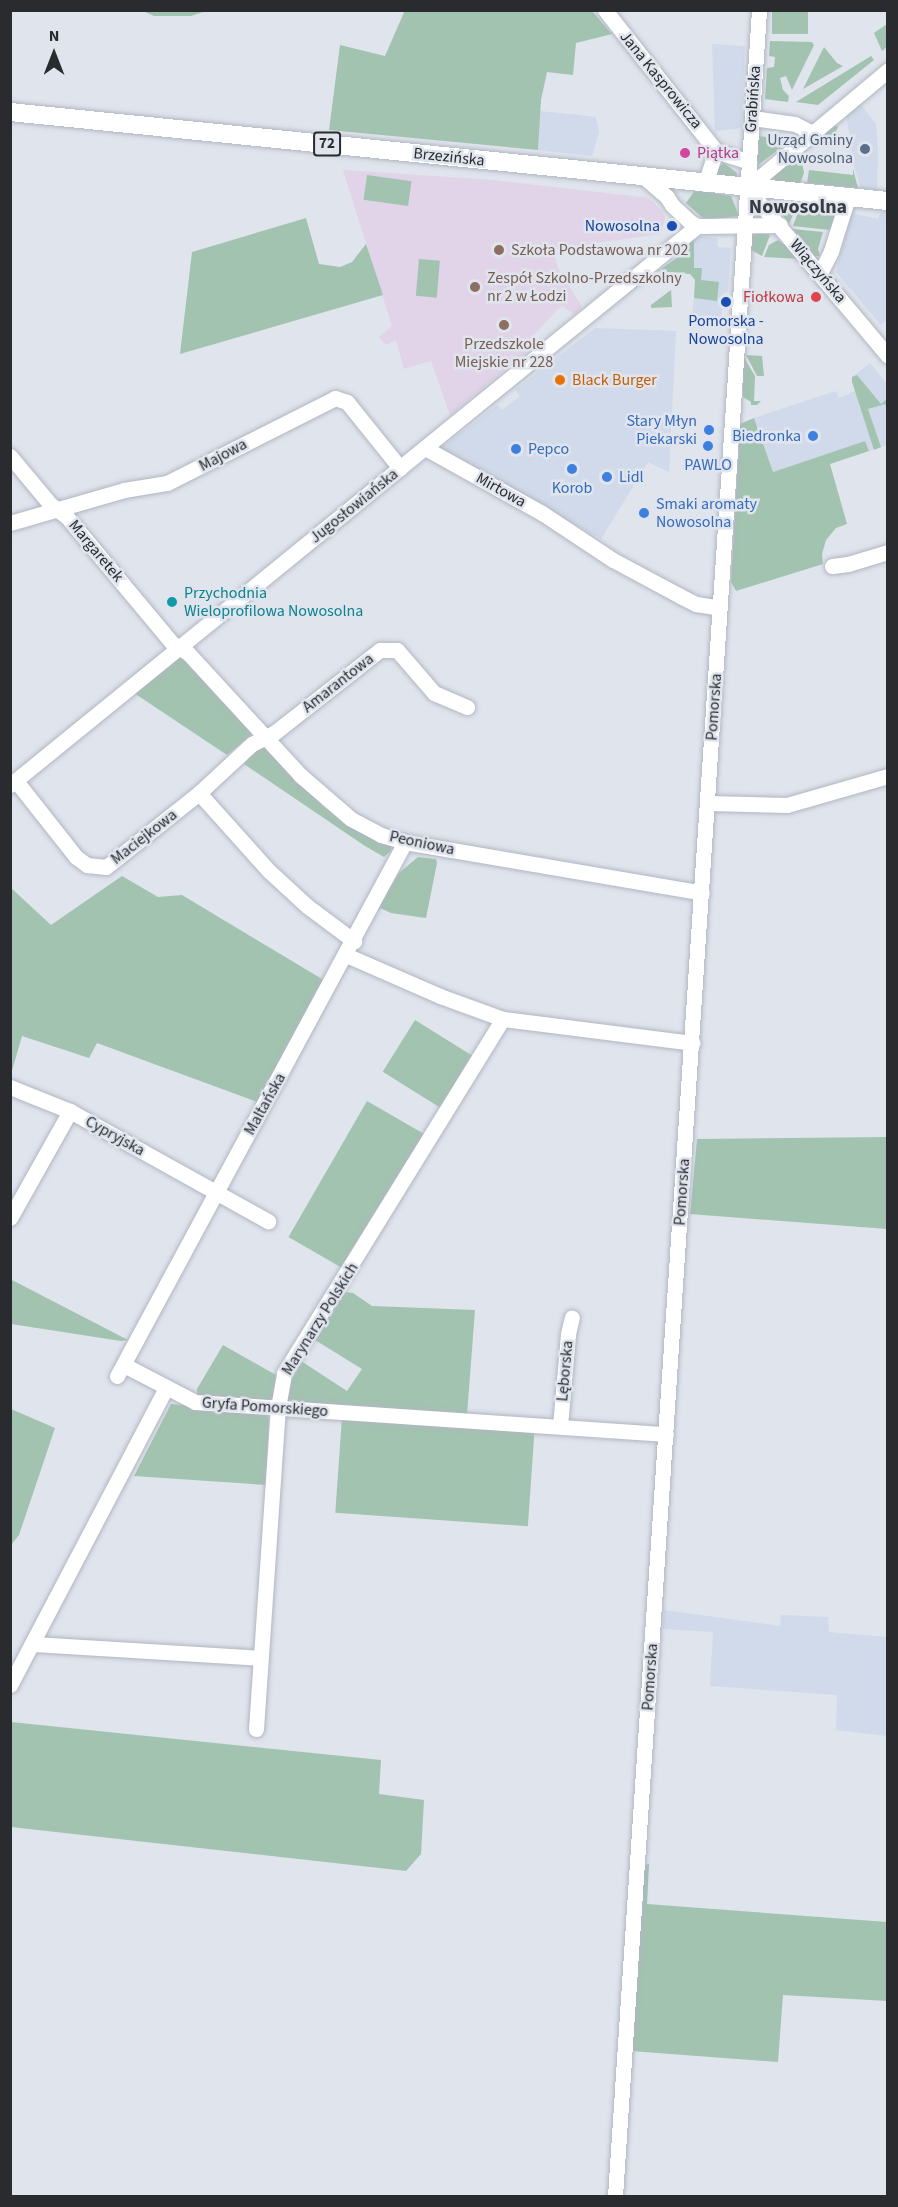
<!DOCTYPE html>
<meta charset="utf-8">
<style>
body{margin:0}
#map{position:relative;width:898px;height:2207px;overflow:hidden;background:#dfe4ed;font-family:"Source Sans 3",sans-serif}
div>[style]{position:absolute}
[style*='--x']{left:calc(var(--x)*1px);top:calc(var(--y)*1px);width:calc(var(--w)*1px);rotate:calc(var(--a)*1deg)}
.built>*{inset:0;background:#d1daea}
.education>*{inset:0;background:#e1d4e8}
.green>*{inset:0;background:#a2c3b0;transform-origin:0 0}
.roads{filter:drop-shadow(0 0 2px #b1b6c0) drop-shadow(0 0 2px #b1b6c0)}
.minor>*{height:15px;margin:-7.5px;padding:0 7.5px;transform-origin:7.5px;border-radius:7.5px;background:#fff}
.major>*{height:18px;margin:-9px;padding:0 9px;transform-origin:9px;border-radius:9px;background:#fff}
.dots>*{width:16px;height:16px;translate:-50% -50%;box-sizing:border-box;border:3px solid #dfe4ed;border-radius:50%}
span{translate:-50% -50%;white-space:nowrap;text-align:center;line-height:1.15;-webkit-text-stroke:5px #dfe4ed;paint-order:stroke}
.shield-label span{padding:2px 4px;background:#dfe4ed;border:2px solid;border-radius:4px;-webkit-text-stroke-width:0}
.shield-label{font-size:15px;color:#292b2f;font-weight:700}
.street-label{font-size:16px;color:#292b2f}
.service-label{font-size:16px;color:#4e5e75}
.right{translate:-100% -50%;text-align:right}
.hotel-label{font-size:16px;color:#b23c85}
.left{translate:0 -50%;text-align:left}
.transit-label{font-size:16px;color:#164399}
.education-label{font-size:16px;color:#785e54}
.health-label{font-size:16px;color:#be3a42}
.food-label{font-size:16px;color:#c56008}
.shop-label{font-size:16px;color:#366cbe}
.culture-label{font-size:16px;color:#0d838f}
.quarter-label{font-size:20px;color:#383c44;font-weight:700}
.frame{position:absolute;inset:0;border:12px solid #292b2f;pointer-events:none}
.north{position:absolute;left:24px;top:24px;width:60px;height:60px;-webkit-text-stroke:4px #dfe4ed;paint-order:stroke;rotate:0deg;font-size:16px;font-weight:700;line-height:24px;text-align:center;color:#292b2f}
.north::after{content:'';display:block;margin:auto;width:21px;height:27px;background:#292b2f;clip-path:polygon(50% 0,100% 100%,50% 72%,0 100%)}
</style>
<div id="map">
<div class="built">
<div style="clip-path:polygon(712px 44px,745px 46px,741px 127px,736px 129px,715px 131px)"></div>
<div style="clip-path:polygon(859px 102px,876px 124px,878px 148px,877px 190px,861px 189px,854px 165px,846px 113px)"></div>
<div style="clip-path:polygon(540px 111px,596px 117px,599px 132px,592px 156px,538px 150px)"></div>
<div style="clip-path:polygon(881px 212px,887px 212px,888px 318px,881px 325px,836px 272px,851px 213px,878px 219px)"></div>
<div style="clip-path:polygon(699px 236px,717px 238px,718px 247px,731px 248px,728px 292px,724px 293px,721px 318px,692px 316px,696px 280px,689px 242px)"></div>
<div style="clip-path:polygon(595px 328px,676px 331px,669px 472px,648px 462px,601px 539px,440px 449px,497px 405px,502px 410px,520px 396px,515px 390px)"></div>
<div style="clip-path:polygon(870px 363px,887px 384px,887px 445px,869px 451px,865px 441px,773px 472px,754px 418px,836px 391px,839px 398px,855px 391px,852px 377px)"></div>
<div style="clip-path:polygon(664px 1610px,780px 1626px,781px 1615px,828px 1617px,829px 1632px,887px 1637px,887px 1736px,836px 1730px,837px 1695px,710px 1686px,713px 1632px,663px 1629px)"></div>
</div>
<div class="education">
<div style="clip-path:polygon(343px 170px,493px 180px,649px 198px,663px 212px,665px 219px,660px 234px,553px 249px,558px 268px,582px 307px,574px 314px,562px 306px,557px 310px,531px 338px,535px 345px,450px 415px,431px 361px,404px 369px,396px 340px,386px 345px,379px 337px,392px 326px)"></div>
</div>
<div class="green">
<div style="clip-path:polygon(405px 10px,592px 11px,612px 34px,576px 43px,573px 75px,547px 72px,541px 100px,538px 150px,329px 130px,340px 45px,385px 56px)"></div>
<div style="clip-path:polygon(143px 11px,206px 11px,191px 16px,154px 16px)"></div>
<div style="left:772px;top:11px;width:36px;height:23px"></div>
<div style="clip-path:polygon(887px 24px,887px 47px,882px 51px,874px 33px)"></div>
<div style="clip-path:polygon(770px 41px,812px 42px,814px 45px,792px 90px,786px 76px,780px 78px,783px 90px,789px 96px,788px 102px,765px 99px,767px 68px,774px 67px,775px 57px,769px 56px)"></div>
<div style="clip-path:polygon(824px 47px,837px 63px,843px 66px,803px 89px)"></div>
<div style="clip-path:polygon(871px 56px,874px 60px,818px 105px,796px 102px)"></div>
<div style="clip-path:polygon(833px 124px,838px 127px,831px 141px,812px 144px)"></div>
<div style="clip-path:polygon(758px 136px,782px 139px,786px 144px,758px 165px,755px 163px)"></div>
<div style="clip-path:polygon(796px 155px,801px 157px,804px 173px,799px 186px,777px 183px,772px 175px)"></div>
<div style="clip-path:polygon(724px 163px,737px 173px,736px 178px,715px 177px,715px 170px)"></div>
<div style="clip-path:polygon(853px 169px,858px 188px,807px 183px,809px 170px,853px 175px)"></div>
<div style="left:367px;top:175px;width:45px;height:25px;rotate:8deg"></div>
<div style="clip-path:polygon(695px 190px,731px 196px,739px 216px,705px 220px,686px 203px)"></div>
<div style="clip-path:polygon(791px 206px,797px 206px,789px 224px,780px 211px)"></div>
<div style="clip-path:polygon(800px 207px,814px 207px,816px 210px,823px 211px,830px 209px,835px 217px,830px 230px,793px 226px)"></div>
<div style="clip-path:polygon(306px 218px,319px 264px,340px 267px,352px 262px,366px 244px,383px 295px,180px 354px,192px 252px)"></div>
<div style="clip-path:polygon(793px 229px,823px 232px,818px 249px,820px 256px,815px 256px)"></div>
<div style="clip-path:polygon(759px 233px,770px 235px,762px 256px,751px 250px,752px 236px)"></div>
<div style="clip-path:polygon(694px 239px,694px 268px,702px 268px,701px 280px,719px 282px,717px 301px,694px 298px,695px 280px,690px 274px,658px 271px,685px 252px,689px 242px)"></div>
<div style="clip-path:polygon(778px 240px,789px 248px,800px 259px,764px 257px,769px 245px)"></div>
<div style="left:419px;top:259px;width:21px;height:37px;rotate:5deg"></div>
<div style="clip-path:polygon(671px 290px,672px 307px,651px 308px,651px 305px)"></div>
<div style="clip-path:polygon(746px 355px,762px 356px,764px 376px,757px 376px)"></div>
<div style="clip-path:polygon(743px 356px,755px 376px,754px 401px,761px 401px,757px 405px,751px 405px,751px 402px,743px 397px)"></div>
<div style="clip-path:polygon(857px 375px,881px 404px,887px 399px,887px 408px,885px 404px,868px 409px,881px 447px,874px 450px,852px 382px,852px 377px)"></div>
<div style="clip-path:polygon(754px 418px,773px 472px,865px 441px,869px 451px,830px 464px,847px 524px,836px 528px,826px 540px,822px 554px,823px 564px,736px 591px,731px 582px,740px 424px)"></div>
<div style="clip-path:polygon(181px 655px,251px 730px,251px 735px,227px 755px,134px 693px)"></div>
<div style="clip-path:polygon(265px 748px,325px 808px,391px 846px,391px 851px,384px 857px,365px 846px,244px 764px,255px 749px)"></div>
<div style="clip-path:polygon(418px 857px,436px 859px,437px 863px,426px 918px,391px 913px,380px 908px,377px 913px,382px 900px,399px 873px)"></div>
<div style="clip-path:polygon(122px 876px,158px 897px,182px 895px,327px 982px,260px 1103px,97px 1043px,89px 1058px,22px 1036px,11px 1074px,10px 887px,51px 925px)"></div>
<div style="left:415px;top:1020px;width:68px;height:61px;rotate:32deg"></div>
<div style="left:367px;top:1101px;width:67px;height:157px;rotate:30deg"></div>
<div style="clip-path:polygon(887px 1137px,887px 1229px,690px 1214px,697px 1139px)"></div>
<div style="clip-path:polygon(10px 1279px,128px 1340px,121px 1341px,11px 1324px)"></div>
<div style="clip-path:polygon(345px 1292px,353px 1293px,372px 1306px,475px 1310px,467px 1415px,288px 1403px,288px 1385px,301px 1361px,347px 1391px,362px 1369px,315px 1340px)"></div>
<div style="clip-path:polygon(223px 1345px,276px 1375px,273px 1397px,268px 1401px,197px 1395px,197px 1389px)"></div>
<div style="clip-path:polygon(171px 1404px,265px 1412px,269px 1419px,266px 1485px,134px 1476px)"></div>
<div style="clip-path:polygon(11px 1409px,55px 1428px,19px 1535px,11px 1545px)"></div>
<div style="left:342px;top:1417px;width:193px;height:96px;rotate:4deg"></div>
<div style="clip-path:polygon(11px 1722px,381px 1760px,379px 1794px,424px 1800px,421px 1854px,406px 1871px,11px 1827px)"></div>
<div style="clip-path:polygon(649px 1864px,647px 1904px,887px 1922px,887px 2001px,783px 1995px,778px 2062px,631px 2051px,644px 1865px)"></div>
</div>
<div class="roads">
<div class="minor">
<div style="--x:605;--y:10;--w:179;--a:51.8"></div>
<div style="--x:752;--y:118;--w:43;--a:7.9"></div>
<div style="--x:795;--y:124;--w:17;--a:28"></div>
<div style="--x:716;--y:151;--w:35;--a:18"></div>
<div style="--x:644;--y:177;--w:30;--a:41"></div>
<div style="--x:667;--y:197;--w:9;--a:58"></div>
<div style="--x:672;--y:205;--w:23;--a:43"></div>
<div style="--x:689;--y:221;--w:9;--a:32"></div>
<div style="--x:697;--y:226;--w:83;--a:-0.7"></div>
<div style="--x:705;--y:184;--w:35;--a:-72"></div>
<div style="--x:747;--y:188;--w:219;--a:50"></div>
<div style="--x:747;--y:188;--w:184;--a:-39.9"></div>
<div style="--x:820;--y:273;--w:25;--a:-63"></div>
<div style="--x:831;--y:251;--w:57;--a:-72.5"></div>
<div style="--x:425;--y:448;--w:134;--a:29.1"></div>
<div style="--x:542;--y:513;--w:85;--a:33.5"></div>
<div style="--x:613;--y:560;--w:76;--a:28.2"></div>
<div style="--x:680;--y:596;--w:18;--a:27"></div>
<div style="--x:696;--y:604;--w:24;--a:9"></div>
<div style="--x:10;--y:456;--w:62;--a:50.2"></div>
<div style="--x:50;--y:504;--w:21;--a:37"></div>
<div style="--x:67;--y:517;--w:164;--a:50.2"></div>
<div style="--x:172;--y:643;--w:19;--a:32"></div>
<div style="--x:188;--y:653;--w:166;--a:47.4"></div>
<div style="--x:300;--y:775;--w:67;--a:40.8"></div>
<div style="--x:351;--y:819;--w:34;--a:28"></div>
<div style="--x:381;--y:835;--w:25;--a:16"></div>
<div style="--x:405;--y:842;--w:301;--a:9.7"></div>
<div style="--x:10;--y:523;--w:119;--a:-16.1"></div>
<div style="--x:124;--y:490;--w:44;--a:-9.2"></div>
<div style="--x:167;--y:483;--w:188;--a:-26.8"></div>
<div style="--x:335;--y:398;--w:13;--a:18"></div>
<div style="--x:347;--y:402;--w:85;--a:51.2"></div>
<div style="--x:832;--y:566;--w:16;--a:-7"></div>
<div style="--x:848;--y:564;--w:42;--a:-16.7"></div>
<div style="--x:16;--y:781;--w:97;--a:51.7"></div>
<div style="--x:76;--y:857;--w:14;--a:36"></div>
<div style="--x:87;--y:865;--w:19;--a:6"></div>
<div style="--x:106;--y:867;--w:119;--a:-38.5"></div>
<div style="--x:199;--y:793;--w:72;--a:-42.8"></div>
<div style="--x:252;--y:744;--w:25;--a:-27"></div>
<div style="--x:274;--y:733;--w:135;--a:-38.1"></div>
<div style="--x:380;--y:650;--w:17;--a:0"></div>
<div style="--x:397;--y:650;--w:57;--a:49.3"></div>
<div style="--x:434;--y:693;--w:36;--a:23"></div>
<div style="--x:10;--y:785;--w:886;--a:-39.13"></div>
<div style="--x:199;--y:793;--w:105;--a:48.1"></div>
<div style="--x:269;--y:871;--w:52;--a:42.6"></div>
<div style="--x:307;--y:906;--w:59;--a:36.7"></div>
<div style="--x:708;--y:803;--w:79;--a:1.5"></div>
<div style="--x:787;--y:805;--w:105;--a:-16"></div>
<div style="--x:346;--y:955;--w:103;--a:23.6"></div>
<div style="--x:440;--y:996;--w:67;--a:20.1"></div>
<div style="--x:503;--y:1019;--w:191;--a:7.2"></div>
<div style="--x:10;--y:1087;--w:65;--a:21.8"></div>
<div style="--x:70;--y:1111;--w:227;--a:29.1"></div>
<div style="--x:10;--y:1218;--w:123;--a:-60.7"></div>
<div style="--x:124;--y:1365;--w:80;--a:27.5"></div>
<div style="--x:195;--y:1402;--w:472;--a:3.9"></div>
<div style="--x:117;--y:1376;--w:607;--a:-61.66"></div>
<div style="--x:560;--y:1426;--w:92;--a:-85"></div>
<div style="--x:568;--y:1334;--w:17;--a:-77"></div>
<div style="--x:33;--y:1644;--w:227;--a:3.5"></div>
<div style="--x:10;--y:1685;--w:335;--a:-62.3"></div>
<div style="--x:256;--y:1729;--w:322;--a:-86.1"></div>
<div style="--x:278;--y:1408;--w:36;--a:-80"></div>
<div style="--x:284;--y:1373;--w:416;--a:-58.3"></div>
<div style="--x:615;--y:2196;--w:2191;--a:-86.23"></div>
</div>
<div class="major">
<div style="--x:10;--y:112;--w:882;--a:5.79"></div>
</div>
</div>
<div class="dots">
<div style="left:865px;top:149px;background:#5c6f8a"></div>
<div style="left:685px;top:153px;background:#d1479c"></div>
<div style="left:672px;top:226px;background:#1a4fb4"></div>
<div style="left:499px;top:250px;background:#8d6e63"></div>
<div style="left:475px;top:287px;background:#8d6e63"></div>
<div style="left:816px;top:297px;background:#e0444e"></div>
<div style="left:726px;top:302px;background:#1a4fb4"></div>
<div style="left:504px;top:325px;background:#8d6e63"></div>
<div style="left:560px;top:380px;background:#e8710a"></div>
<div style="left:709px;top:430px;background:#3f7fe0"></div>
<div style="left:813px;top:436px;background:#3f7fe0"></div>
<div style="left:708px;top:446px;background:#3f7fe0"></div>
<div style="left:516px;top:449px;background:#3f7fe0"></div>
<div style="left:572px;top:469px;background:#3f7fe0"></div>
<div style="left:607px;top:477px;background:#3f7fe0"></div>
<div style="left:644px;top:513px;background:#3f7fe0"></div>
<div style="left:172px;top:602px;background:#0f9aa8"></div>
</div>
<div class="shield-label">
<span style="left:327px;top:144px">72</span>
</div>
<div class="street-label">
<span style="left:661px;top:80px;rotate:51deg">Jana Kasprowicza</span>
<span style="left:753px;top:99px;rotate:-86deg">Grabińska</span>
<span style="left:449px;top:157px;rotate:6deg">Brzezińska</span>
<span style="left:818px;top:271px;rotate:50deg">Wiączyńska</span>
<span style="left:223px;top:455px;rotate:-28deg">Majowa</span>
<span style="left:501px;top:490px;rotate:29deg">Mirtowa</span>
<span style="left:354px;top:506px;rotate:-39deg">Jugosłowiańska</span>
<span style="left:96px;top:551px;rotate:50deg">Margaretek</span>
<span style="left:338px;top:683px;rotate:-38deg">Amarantowa</span>
<span style="left:714px;top:707px;rotate:-86deg">Pomorska</span>
<span style="left:144px;top:837px;rotate:-38deg">Maciejkowa</span>
<span style="left:422px;top:843px;rotate:12deg">Peoniowa</span>
<span style="left:265px;top:1104px;rotate:-61deg">Maltańska</span>
<span style="left:115px;top:1136px;rotate:29deg">Cypryjska</span>
<span style="left:682px;top:1192px;rotate:-86deg">Pomorska</span>
<span style="left:320px;top:1319px;rotate:-58deg">Marynarzy Polskich</span>
<span style="left:565px;top:1371px;rotate:-85deg">Lęborska</span>
<span style="left:265px;top:1407px;rotate:4deg">Gryfa Pomorskiego</span>
<span style="left:650px;top:1677px;rotate:-86deg">Pomorska</span>
</div>
<div class="service-label">
<span class="right" style="left:853px;top:149px">Urząd Gminy<br>Nowosolna</span>
</div>
<div class="hotel-label">
<span class="left" style="left:697px;top:153px">Piątka</span>
</div>
<div class="transit-label">
<span class="right" style="left:660px;top:226px">Nowosolna</span>
<span style="left:726px;top:330px">Pomorska -<br>Nowosolna</span>
</div>
<div class="education-label">
<span class="left" style="left:511px;top:250px">Szkoła Podstawowa nr 202</span>
<span class="left" style="left:487px;top:287px">Zespół Szkolno-Przedszkolny<br>nr 2 w Łodzi</span>
<span style="left:504px;top:353px">Przedszkole<br>Miejskie nr 228</span>
</div>
<div class="health-label">
<span class="right" style="left:804px;top:297px">Fiołkowa</span>
</div>
<div class="food-label">
<span class="left" style="left:572px;top:380px">Black Burger</span>
</div>
<div class="shop-label">
<span class="right" style="left:697px;top:430px">Stary Młyn<br>Piekarski</span>
<span class="right" style="left:801px;top:436px">Biedronka</span>
<span class="left" style="left:528px;top:449px">Pepco</span>
<span style="left:708px;top:465px">PAWLO</span>
<span class="left" style="left:619px;top:477px">Lidl</span>
<span style="left:572px;top:488px">Korob</span>
<span class="left" style="left:656px;top:513px">Smaki aromaty<br>Nowosolna</span>
</div>
<div class="culture-label">
<span class="left" style="left:184px;top:602px">Przychodnia<br>Wieloprofilowa Nowosolna</span>
</div>
<div class="quarter-label">
<span style="left:798px;top:207px">Nowosolna</span>
</div>
<div class="frame"></div>
<div class="north">N</div>
</div>
